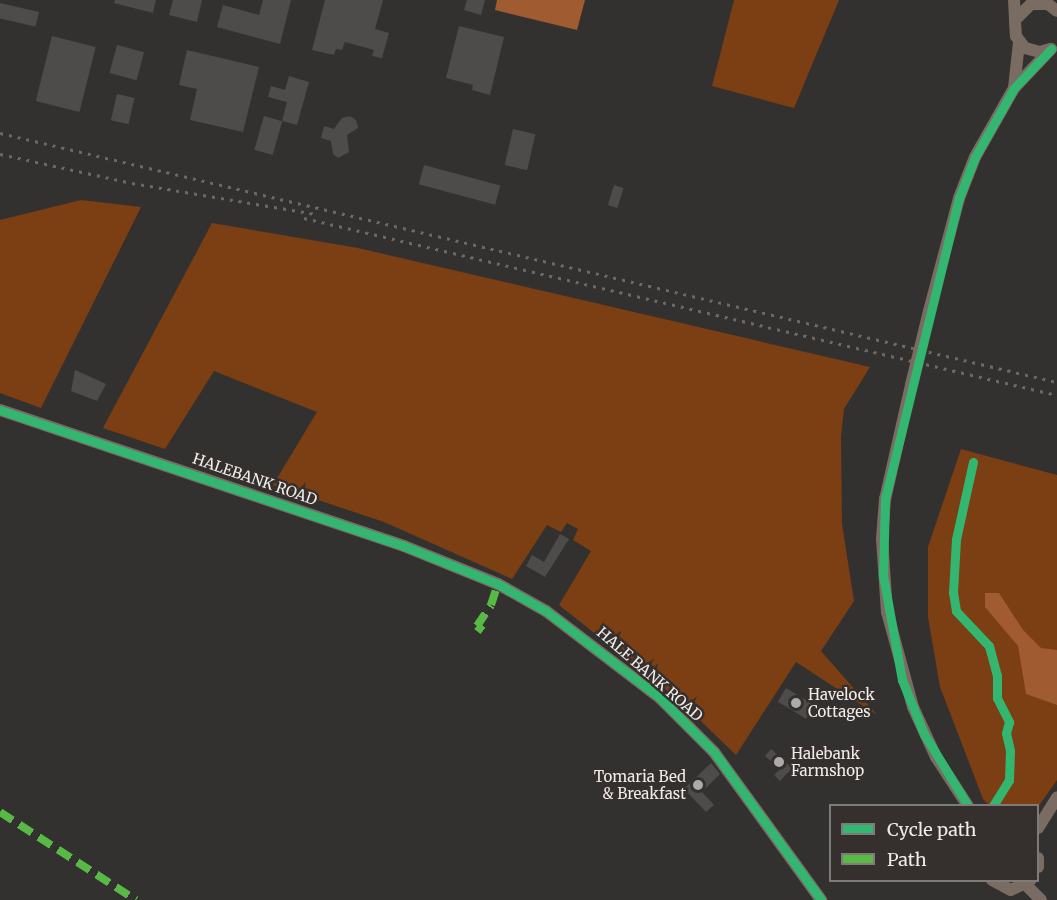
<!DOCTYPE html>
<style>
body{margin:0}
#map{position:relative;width:1057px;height:900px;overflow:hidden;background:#33312f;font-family:Merriweather,serif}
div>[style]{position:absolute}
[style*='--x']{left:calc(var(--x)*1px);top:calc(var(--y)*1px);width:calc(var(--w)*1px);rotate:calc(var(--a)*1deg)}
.green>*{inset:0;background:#7c3e13}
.water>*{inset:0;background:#a15b31}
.building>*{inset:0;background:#4e4c4a;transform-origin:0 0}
.minor>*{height:12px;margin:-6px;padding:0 6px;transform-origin:6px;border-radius:6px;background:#7b6c63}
.rail>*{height:3px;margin-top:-1.5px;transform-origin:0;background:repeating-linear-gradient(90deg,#6e6762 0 3px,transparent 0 9px)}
.minor-bridge>*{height:12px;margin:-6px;padding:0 6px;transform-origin:6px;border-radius:6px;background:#7b6c63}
.quiet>*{height:8px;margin-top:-4px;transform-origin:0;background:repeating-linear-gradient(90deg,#58b947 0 15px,transparent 0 23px)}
.cycleway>*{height:9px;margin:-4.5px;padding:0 4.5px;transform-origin:4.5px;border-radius:4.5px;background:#33b770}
.dots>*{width:16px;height:16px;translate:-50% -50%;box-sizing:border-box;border:3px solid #35302d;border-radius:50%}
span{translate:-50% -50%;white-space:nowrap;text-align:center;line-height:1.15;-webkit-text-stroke:5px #35302d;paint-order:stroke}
.street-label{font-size:15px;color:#efecea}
.poi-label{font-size:15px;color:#efecea}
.left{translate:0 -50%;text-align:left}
.right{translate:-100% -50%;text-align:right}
.legend{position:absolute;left:829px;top:804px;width:210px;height:78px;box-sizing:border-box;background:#35302d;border:2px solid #7f7b79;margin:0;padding:8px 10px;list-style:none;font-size:18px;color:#efecea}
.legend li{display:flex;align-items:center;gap:12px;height:30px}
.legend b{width:30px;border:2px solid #7f7b79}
</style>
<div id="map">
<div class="green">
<div style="clip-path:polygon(734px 0,839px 0,794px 108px,712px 86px)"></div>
<div style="clip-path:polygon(81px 200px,141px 207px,41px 408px,0 393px,0 220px)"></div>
<div style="clip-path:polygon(212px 223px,358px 248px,870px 367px,844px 409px,841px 436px,842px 524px,854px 601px,821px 651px,877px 715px,796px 662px,736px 755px,680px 701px,559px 605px,591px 551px,573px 540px,578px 529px,567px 523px,561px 532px,547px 525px,512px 579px,384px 522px,273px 485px,317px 412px,214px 371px,165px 449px,103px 428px)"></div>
<div style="clip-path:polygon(961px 449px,1057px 475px,1057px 780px,1038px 807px,989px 805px,983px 799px,940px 687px,928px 617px,928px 547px)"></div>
</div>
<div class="water">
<div style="clip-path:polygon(497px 0,585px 0,577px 30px,495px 10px)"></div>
<div style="clip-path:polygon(985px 593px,999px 593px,1023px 630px,1041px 648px,1057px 650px,1057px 705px,1026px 694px,1018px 646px,985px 607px)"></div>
</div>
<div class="building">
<div style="clip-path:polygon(115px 0,156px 0,153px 13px,114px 3px)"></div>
<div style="clip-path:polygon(173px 0,202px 0,197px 22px,169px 15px)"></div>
<div style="clip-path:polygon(263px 0,291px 0,280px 44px,217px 27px,223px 5px,259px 15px)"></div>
<div style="clip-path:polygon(325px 0,383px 0,375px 29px,389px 33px,382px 58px,372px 56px,374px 50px,345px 42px,342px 50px,336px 49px,334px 55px,312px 50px)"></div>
<div style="clip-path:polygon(467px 0,485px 0,481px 15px,464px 10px)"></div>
<div style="left:0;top:3px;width:40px;height:15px;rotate:13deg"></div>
<div style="clip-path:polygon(459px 26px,504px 37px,490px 95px,472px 90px,473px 85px,446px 78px)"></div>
<div style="left:52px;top:36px;width:45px;height:67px;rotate:14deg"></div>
<div style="left:117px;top:45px;width:28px;height:29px;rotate:15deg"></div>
<div style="clip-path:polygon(187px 50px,259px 67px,243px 132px,190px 120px,197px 89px,179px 85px)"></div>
<div style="clip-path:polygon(289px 76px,309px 82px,297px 125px,282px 121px,287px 102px,268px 97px,271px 86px,285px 90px)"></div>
<div style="left:117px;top:94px;width:18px;height:27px;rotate:13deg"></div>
<div style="left:264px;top:116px;width:19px;height:35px;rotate:16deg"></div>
<div style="clip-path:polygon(350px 116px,356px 120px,358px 128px,347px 135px,349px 152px,338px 158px,333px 154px,331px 141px,321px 138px,324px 126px,334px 129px,342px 118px)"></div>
<div style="left:513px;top:129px;width:23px;height:37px;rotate:13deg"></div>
<div style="left:424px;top:165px;width:79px;height:20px;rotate:15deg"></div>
<div style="left:614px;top:185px;width:10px;height:21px;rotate:17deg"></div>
<div style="clip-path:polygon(75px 370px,106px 384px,97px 401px,71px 391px)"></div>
<div style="clip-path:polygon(560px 534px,569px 539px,545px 577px,526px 566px,532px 555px,544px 562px)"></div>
<div style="left:786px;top:688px;width:33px;height:16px;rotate:31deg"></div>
<div style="clip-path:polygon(771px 749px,792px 768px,780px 781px,774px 775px,780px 769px,765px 756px)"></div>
<div style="clip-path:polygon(711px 763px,720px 774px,702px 792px,714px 805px,706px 812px,684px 789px)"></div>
</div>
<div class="minor">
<div style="--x:1014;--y:0;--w:20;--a:87"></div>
<div style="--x:1050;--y:49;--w:10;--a:163"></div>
<div style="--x:1040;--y:52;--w:16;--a:-165"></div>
<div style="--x:1025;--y:48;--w:15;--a:-127"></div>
<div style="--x:1016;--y:36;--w:16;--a:-94"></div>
<div style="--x:1015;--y:20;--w:23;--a:-45"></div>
<div style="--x:1031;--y:4;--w:17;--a:0"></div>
<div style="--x:1048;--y:4;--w:11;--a:38"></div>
<div style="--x:1014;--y:88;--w:45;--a:-83.7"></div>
<div style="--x:929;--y:311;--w:117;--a:-75.1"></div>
<div style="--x:959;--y:198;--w:44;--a:-68.7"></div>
<div style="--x:975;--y:157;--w:79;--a:-60.5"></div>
<div style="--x:1014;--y:88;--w:54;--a:-46.5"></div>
<div style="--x:911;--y:385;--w:117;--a:102.8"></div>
<div style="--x:885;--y:499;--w:40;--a:94.3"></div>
<div style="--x:882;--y:539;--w:73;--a:86.1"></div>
<div style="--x:887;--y:612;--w:98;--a:74.7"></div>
<div style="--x:913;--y:707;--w:55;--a:65.3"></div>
<div style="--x:936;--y:757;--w:59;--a:56.9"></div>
<div style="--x:0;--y:410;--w:426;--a:18.6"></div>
<div style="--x:404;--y:546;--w:101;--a:22"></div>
<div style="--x:498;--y:584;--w:55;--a:29.4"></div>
<div style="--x:546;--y:611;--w:143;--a:37.3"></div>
<div style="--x:660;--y:698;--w:76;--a:45"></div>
<div style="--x:714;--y:752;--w:183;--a:54.1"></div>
<div style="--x:1038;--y:828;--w:36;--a:-58"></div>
<div style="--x:1038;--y:858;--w:9;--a:90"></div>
<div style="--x:992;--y:880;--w:21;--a:28"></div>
<div style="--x:1011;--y:890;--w:22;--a:-27"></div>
<div style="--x:1026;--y:885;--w:21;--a:45"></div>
</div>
<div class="rail">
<div style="--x:0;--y:133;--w:1086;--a:13.26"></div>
<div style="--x:0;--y:154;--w:135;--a:12.4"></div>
<div style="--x:132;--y:183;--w:186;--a:9.6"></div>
<div style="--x:304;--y:218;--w:774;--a:13.23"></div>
</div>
<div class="minor-bridge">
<div style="--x:911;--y:385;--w:76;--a:-76.3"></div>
</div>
<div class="quiet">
<div style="--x:483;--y:631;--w:8;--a:-140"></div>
<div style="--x:477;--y:626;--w:25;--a:-56"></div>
<div style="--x:491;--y:605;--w:22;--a:-72"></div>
<div style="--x:0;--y:812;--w:162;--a:32.9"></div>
</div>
<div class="cycleway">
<div style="--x:0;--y:410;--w:426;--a:18.6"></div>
<div style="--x:404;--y:546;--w:101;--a:22"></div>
<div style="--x:498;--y:584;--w:55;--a:29.4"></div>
<div style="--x:546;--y:611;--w:143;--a:37.3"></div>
<div style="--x:660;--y:698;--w:76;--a:45"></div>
<div style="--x:714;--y:752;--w:183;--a:54.1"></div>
<div style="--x:973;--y:462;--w:79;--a:102.4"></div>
<div style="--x:956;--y:539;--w:53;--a:93.2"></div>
<div style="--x:953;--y:592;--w:19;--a:81"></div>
<div style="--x:956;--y:611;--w:48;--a:46.7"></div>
<div style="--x:989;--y:646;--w:31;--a:75"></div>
<div style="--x:997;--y:676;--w:22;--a:90"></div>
<div style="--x:997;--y:698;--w:27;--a:63"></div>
<div style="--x:1009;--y:722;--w:11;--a:105"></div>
<div style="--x:1006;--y:733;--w:18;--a:77"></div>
<div style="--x:1010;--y:751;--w:29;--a:92"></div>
<div style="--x:1009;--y:780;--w:31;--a:122"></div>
<div style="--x:968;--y:806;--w:84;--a:-121.4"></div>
<div style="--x:924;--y:734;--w:58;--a:-112.2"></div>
<div style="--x:902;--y:680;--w:107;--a:-100.3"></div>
<div style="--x:883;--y:575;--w:76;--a:-88.5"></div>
<div style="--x:885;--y:499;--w:310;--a:-76.2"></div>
<div style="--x:959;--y:198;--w:44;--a:-68.7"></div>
<div style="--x:975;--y:157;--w:79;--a:-60.5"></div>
<div style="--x:1014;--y:88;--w:54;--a:-46.5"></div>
</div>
<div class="dots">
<div style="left:796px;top:703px;background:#adaba9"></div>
<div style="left:779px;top:762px;background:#adaba9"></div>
<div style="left:698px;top:785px;background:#adaba9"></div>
</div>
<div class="street-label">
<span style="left:255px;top:479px;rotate:19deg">HALEBANK ROAD</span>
<span style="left:650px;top:674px;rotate:41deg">HALE BANK ROAD</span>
</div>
<div class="poi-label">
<span class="left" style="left:808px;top:703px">Havelock<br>Cottages</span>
<span class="left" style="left:791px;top:762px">Halebank<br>Farmshop</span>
<span class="right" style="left:686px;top:785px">Tomaria Bed<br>&amp; Breakfast</span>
</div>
<ul class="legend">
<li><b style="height:8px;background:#33b770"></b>Cycle path</li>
<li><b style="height:8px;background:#58b947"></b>Path</li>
</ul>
</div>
